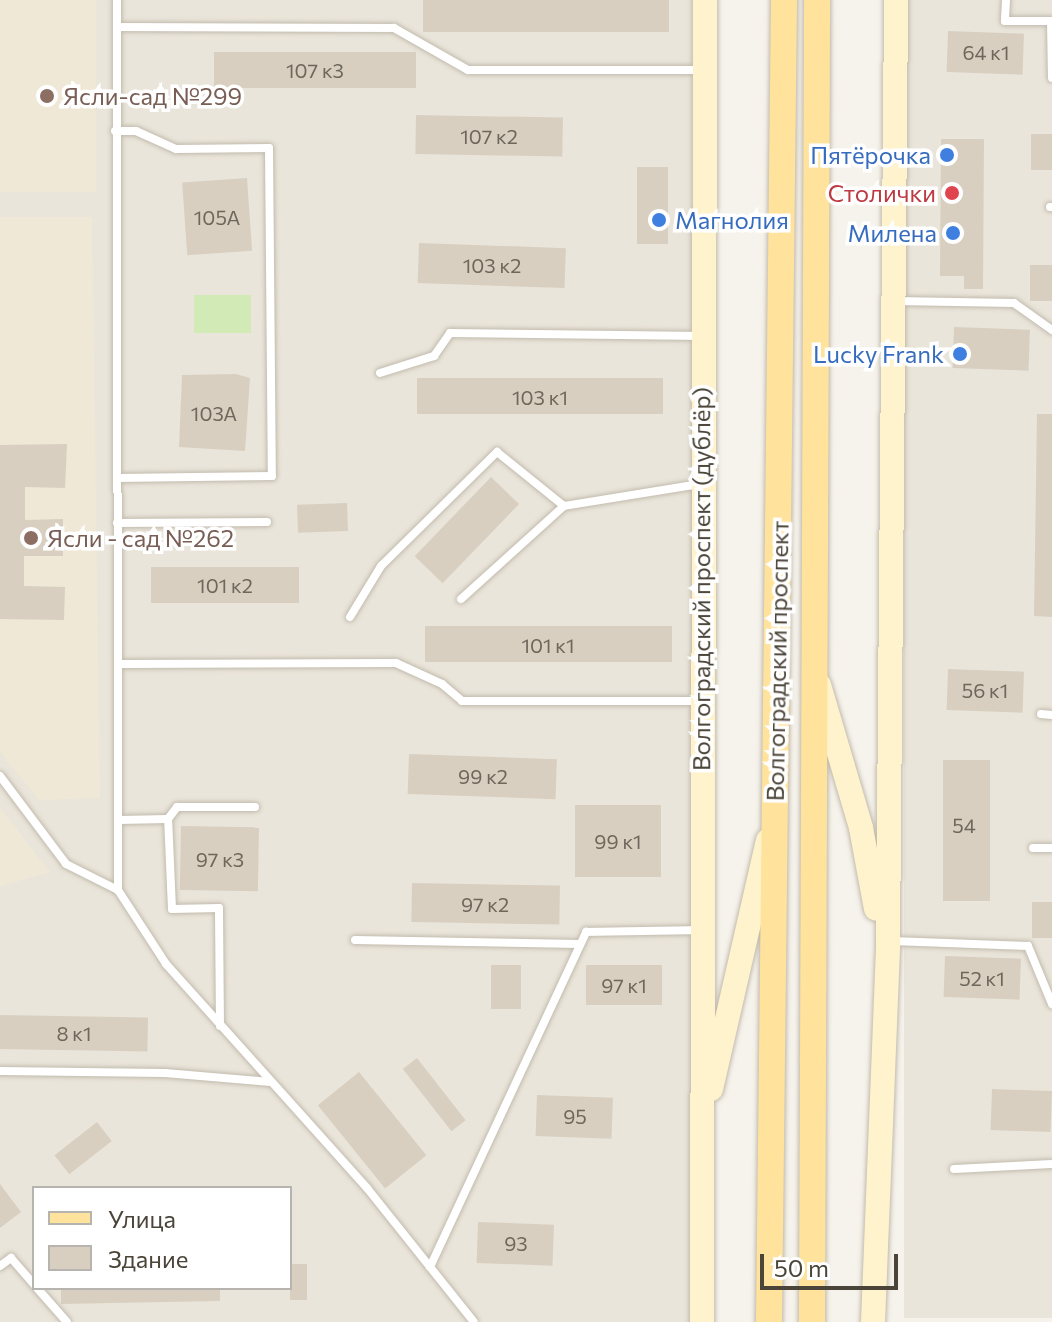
<!DOCTYPE html>
<meta charset="utf-8">
<style>
body{margin:0}
#map{position:relative;width:1052px;height:1322px;overflow:hidden;background:#f6f3ec;font-family:Commissioner,sans-serif}
div>[style]{position:absolute}
[style*='--x']{left:calc(var(--x)*1px);top:calc(var(--y)*1px);width:calc(var(--w)*1px);rotate:calc(var(--a)*1deg)}
.residential>*{inset:0;background:#eae5da;transform-origin:0 0}
.education>*{inset:0;background:#efe8d6;transform-origin:0 0}
.green>*{inset:0;background:#d2eab5;transform-origin:0 0}
.building>*{inset:0;background:#d8cfc1;transform-origin:0 0}
.roads{filter:drop-shadow(0 0 2px #c2bbae) drop-shadow(0 0 2px #c2bbae)}
.lane>*{height:8px;margin:-4px;padding:0 4px;transform-origin:4px;border-radius:4px;background:#fff}
.secondary>*{height:24px;margin:-12px;padding:0 12px;transform-origin:12px;border-radius:12px;background:#fff3cd}
.primary>*{height:26px;margin:-13px;padding:0 13px;transform-origin:13px;border-radius:13px;background:#ffe39c}
.dots>*{width:22px;height:22px;translate:-50% -50%;box-sizing:border-box;border:4px solid #fff;border-radius:50%}
span{translate:-50% -50%;white-space:nowrap;text-align:center;line-height:1.15;-webkit-text-stroke:7px #fff;paint-order:stroke}
.number-label{font-size:20px;color:#6e675b}
.number-label span{-webkit-text-stroke-width:0}
.education-label{font-size:24px;color:#785e54}
.left{translate:0 -50%;text-align:left}
.shop-label{font-size:24px;color:#366cbe}
.right{translate:-100% -50%;text-align:right}
.health-label{font-size:24px;color:#be3a42}
.street-label{font-size:24px;color:#4b4439}
.legend{position:absolute;left:32px;top:1186px;width:260px;height:104px;box-sizing:border-box;background:#fff;border:2px solid #b7b4b0;margin:0;padding:10px 14px;list-style:none;font-size:24px;color:#4b4439}
.legend li{display:flex;align-items:center;gap:16px;height:40px}
.legend b{width:40px;border:2px solid #b7b4b0}
.scale{position:absolute;left:760px;top:1254px;width:138px;height:36px;box-sizing:border-box;border:4px solid #4b4439;border-top:0;padding-left:10px;font-size:24px;line-height:28px;white-space:nowrap;color:#4b4439;-webkit-text-stroke:6px #fff;paint-order:stroke}
</style>
<div id="map">
<div class="residential">
<div style="clip-path:polygon(evenodd,0 0,692px 0,693px 1322px,0 1322px,0 0,34px 1188px,290px 1188px,290px 1288px,34px 1288px,34px 1188px)"></div>
<div style="left:904px;top:0;width:148px;height:1318px"></div>
</div>
<div class="education">
<div style="left:0;top:0;width:96px;height:192px"></div>
<div style="clip-path:polygon(0 217px,92px 217px,100px 798px,39px 800px,0 752px)"></div>
<div style="clip-path:polygon(0 808px,50px 872px,0 886px)"></div>
</div>
<div class="green">
<div style="left:194px;top:295px;width:57px;height:38px"></div>
</div>
<div class="building">
<div style="left:423px;top:0;width:246px;height:32px"></div>
<div style="left:948px;top:31px;width:76px;height:41px;rotate:2deg"></div>
<div style="left:214px;top:52px;width:202px;height:36px"></div>
<div style="left:416px;top:115px;width:147px;height:39px;rotate:1deg"></div>
<div style="left:1031px;top:134px;width:21px;height:36px"></div>
<div style="clip-path:polygon(941px 139px,984px 139px,983px 289px,964px 289px,964px 276px,940px 276px)"></div>
<div style="left:637px;top:167px;width:31px;height:77px"></div>
<div style="left:247px;top:178px;width:73px;height:65px;rotate:86deg"></div>
<div style="left:419px;top:243px;width:147px;height:40px;rotate:2deg"></div>
<div style="left:1030px;top:265px;width:22px;height:36px"></div>
<div style="left:954px;top:327px;width:76px;height:41px;rotate:2deg"></div>
<div style="clip-path:polygon(236px 374px,250px 378px,245px 451px,179px 447px,182px 375px)"></div>
<div style="left:417px;top:378px;width:246px;height:36px"></div>
<div style="clip-path:polygon(1037px 414px,1052px 414px,1052px 617px,1034px 616px)"></div>
<div style="clip-path:polygon(67px 444px,65px 488px,25px 487px,25px 520px,63px 519px,63px 556px,24px 556px,24px 586px,65px 587px,64px 620px,0 619px,0 445px)"></div>
<div style="left:491px;top:477px;width:39px;height:110px;rotate:44deg"></div>
<div style="left:347px;top:503px;width:28px;height:50px;rotate:88deg"></div>
<div style="left:299px;top:567px;width:36px;height:148px;rotate:90deg"></div>
<div style="left:425px;top:626px;width:247px;height:36px"></div>
<div style="left:948px;top:669px;width:76px;height:41px;rotate:2deg"></div>
<div style="left:409px;top:754px;width:148px;height:40px;rotate:2deg"></div>
<div style="left:943px;top:760px;width:47px;height:141px"></div>
<div style="left:575px;top:805px;width:86px;height:72px"></div>
<div style="left:181px;top:826px;width:78px;height:64px;rotate:1deg"></div>
<div style="left:412px;top:883px;width:148px;height:39px;rotate:1deg"></div>
<div style="left:1032px;top:902px;width:20px;height:36px"></div>
<div style="left:945px;top:956px;width:76px;height:41px;rotate:2deg"></div>
<div style="left:491px;top:965px;width:30px;height:44px"></div>
<div style="left:586px;top:965px;width:76px;height:40px"></div>
<div style="left:0;top:1015px;width:148px;height:34px;rotate:1deg"></div>
<div style="left:417px;top:1058px;width:79px;height:18px;rotate:52deg"></div>
<div style="left:359px;top:1072px;width:107px;height:53px;rotate:51deg"></div>
<div style="left:992px;top:1089px;width:60px;height:41px;rotate:2deg"></div>
<div style="left:537px;top:1095px;width:76px;height:41px;rotate:2deg"></div>
<div style="left:97px;top:1122px;width:24px;height:54px;rotate:52deg"></div>
<div style="clip-path:polygon(0 1184px,21px 1212px,0 1228px)"></div>
<div style="left:478px;top:1222px;width:76px;height:41px;rotate:2deg"></div>
<div style="left:290px;top:1264px;width:17px;height:36px"></div>
<div style="clip-path:polygon(61px 1288px,220px 1288px,220px 1301px,61px 1304px)"></div>
</div>
<div class="roads">
<div class="lane">
<div style="--x:117;--y:0;--w:890;--a:89.94"></div>
<div style="--x:118;--y:890;--w:88;--a:57"></div>
<div style="--x:166;--y:964;--w:301;--a:48.1"></div>
<div style="--x:367;--y:1188;--w:171;--a:51.4"></div>
<div style="--x:1006;--y:0;--w:21;--a:93"></div>
<div style="--x:1005;--y:21;--w:46;--a:0"></div>
<div style="--x:1051;--y:21;--w:57;--a:89"></div>
<div style="--x:117;--y:27;--w:277;--a:0.2"></div>
<div style="--x:394;--y:28;--w:85;--a:29.6"></div>
<div style="--x:468;--y:70;--w:233;--a:0"></div>
<div style="--x:115;--y:131;--w:21;--a:0"></div>
<div style="--x:136;--y:131;--w:44;--a:24.2"></div>
<div style="--x:176;--y:149;--w:93;--a:-0.6"></div>
<div style="--x:269;--y:148;--w:328;--a:89.5"></div>
<div style="--x:272;--y:476;--w:155;--a:179.3"></div>
<div style="--x:1050;--y:207;--w:2;--a:0"></div>
<div style="--x:895;--y:301;--w:119;--a:1"></div>
<div style="--x:1014;--y:303;--w:47;--a:35.4"></div>
<div style="--x:380;--y:373;--w:57;--a:-17.5"></div>
<div style="--x:434;--y:356;--w:28;--a:-55"></div>
<div style="--x:450;--y:333;--w:253;--a:0.7"></div>
<div style="--x:117;--y:523;--w:150;--a:-0.4"></div>
<div style="--x:461;--y:599;--w:139;--a:-42.1"></div>
<div style="--x:564;--y:506;--w:138;--a:-9.2"></div>
<div style="--x:350;--y:617;--w:60;--a:-58.7"></div>
<div style="--x:381;--y:566;--w:163;--a:-44.5"></div>
<div style="--x:497;--y:452;--w:86;--a:38.9"></div>
<div style="--x:118;--y:664;--w:278;--a:-0.2"></div>
<div style="--x:396;--y:663;--w:51;--a:24.5"></div>
<div style="--x:442;--y:684;--w:26;--a:40"></div>
<div style="--x:462;--y:701;--w:237;--a:0"></div>
<div style="--x:1041;--y:714;--w:11;--a:5"></div>
<div style="--x:0;--y:776;--w:110;--a:53.1"></div>
<div style="--x:66;--y:864;--w:58;--a:26.6"></div>
<div style="--x:119;--y:820;--w:49;--a:-1.2"></div>
<div style="--x:1033;--y:848;--w:19;--a:0"></div>
<div style="--x:355;--y:940;--w:225;--a:1"></div>
<div style="--x:892;--y:941;--w:136;--a:2.1"></div>
<div style="--x:1028;--y:946;--w:63;--a:67.5"></div>
<div style="--x:220;--y:1026;--w:118;--a:-90.5"></div>
<div style="--x:219;--y:908;--w:47;--a:178.8"></div>
<div style="--x:172;--y:909;--w:90;--a:-92.5"></div>
<div style="--x:168;--y:819;--w:15;--a:-53"></div>
<div style="--x:177;--y:807;--w:78;--a:0"></div>
<div style="--x:0;--y:1071;--w:165;--a:0.7"></div>
<div style="--x:165;--y:1073;--w:106;--a:4.9"></div>
<div style="--x:954;--y:1169;--w:98;--a:-2.9"></div>
<div style="--x:0;--y:1266;--w:14;--a:-36"></div>
<div style="--x:11;--y:1258;--w:35;--a:49"></div>
<div style="--x:430;--y:1267;--w:370;--a:-65"></div>
<div style="--x:586;--y:932;--w:114;--a:-1"></div>
<div style="--x:37;--y:1288;--w:45;--a:48.6"></div>
</div>
<div class="secondary">
<div style="--x:819;--y:685;--w:149;--a:73.6"></div>
<div style="--x:861;--y:828;--w:82;--a:79.5"></div>
<div style="--x:711;--y:1089;--w:255;--a:-77.1"></div>
<div style="--x:702;--y:1322;--w:1322;--a:-89.87"></div>
<div style="--x:873;--y:1322;--w:381;--a:-87.7"></div>
<div style="--x:888;--y:941;--w:941;--a:-89.51"></div>
</div>
<div class="primary">
<div style="--x:769;--y:1322;--w:1322;--a:-89.35"></div>
<div style="--x:812;--y:1322;--w:1322;--a:-89.78"></div>
</div>
</div>
<div class="dots">
<div style="left:47px;top:96px;background:#8d6e63"></div>
<div style="left:947px;top:155px;background:#3f7fe0"></div>
<div style="left:952px;top:193px;background:#e0444e"></div>
<div style="left:659px;top:220px;background:#3f7fe0"></div>
<div style="left:953px;top:233px;background:#3f7fe0"></div>
<div style="left:960px;top:354px;background:#3f7fe0"></div>
<div style="left:31px;top:538px;background:#8d6e63"></div>
</div>
<div class="number-label">
<span style="left:986px;top:52px">64 к1</span>
<span style="left:315px;top:70px">107 к3</span>
<span style="left:489px;top:136px">107 к2</span>
<span style="left:217px;top:217px">105А</span>
<span style="left:492px;top:265px">103 к2</span>
<span style="left:540px;top:397px">103 к1</span>
<span style="left:214px;top:413px">103А</span>
<span style="left:225px;top:585px">101 к2</span>
<span style="left:548px;top:645px">101 к1</span>
<span style="left:985px;top:690px">56 к1</span>
<span style="left:483px;top:776px">99 к2</span>
<span style="left:964px;top:825px">54</span>
<span style="left:618px;top:841px">99 к1</span>
<span style="left:220px;top:859px">97 к3</span>
<span style="left:485px;top:904px">97 к2</span>
<span style="left:982px;top:978px">52 к1</span>
<span style="left:624px;top:985px">97 к1</span>
<span style="left:74px;top:1033px">8 к1</span>
<span style="left:575px;top:1116px">95</span>
<span style="left:516px;top:1243px">93</span>
</div>
<div class="education-label">
<span class="left" style="left:63px;top:96px">Ясли-сад №299</span>
<span class="left" style="left:47px;top:538px">Ясли - сад №262</span>
</div>
<div class="shop-label">
<span class="right" style="left:931px;top:155px">Пятёрочка</span>
<span class="left" style="left:675px;top:220px">Магнолия</span>
<span class="right" style="left:937px;top:233px">Милена</span>
<span class="right" style="left:944px;top:354px">Lucky Frank</span>
</div>
<div class="health-label">
<span class="right" style="left:936px;top:193px">Столички</span>
</div>
<div class="street-label">
<span style="left:701px;top:579px;rotate:-90deg">Волгоградский проспект (дублёр)</span>
<span style="left:777px;top:661px;rotate:-89deg">Волгоградский проспект</span>
</div>
<ul class="legend">
<li><b style="height:10px;background:#ffe39c"></b>Улица</li>
<li><b style="height:22px;background:#d8cfc1"></b>Здание</li>
</ul>
<div class="scale">50 m</div>
</div>
